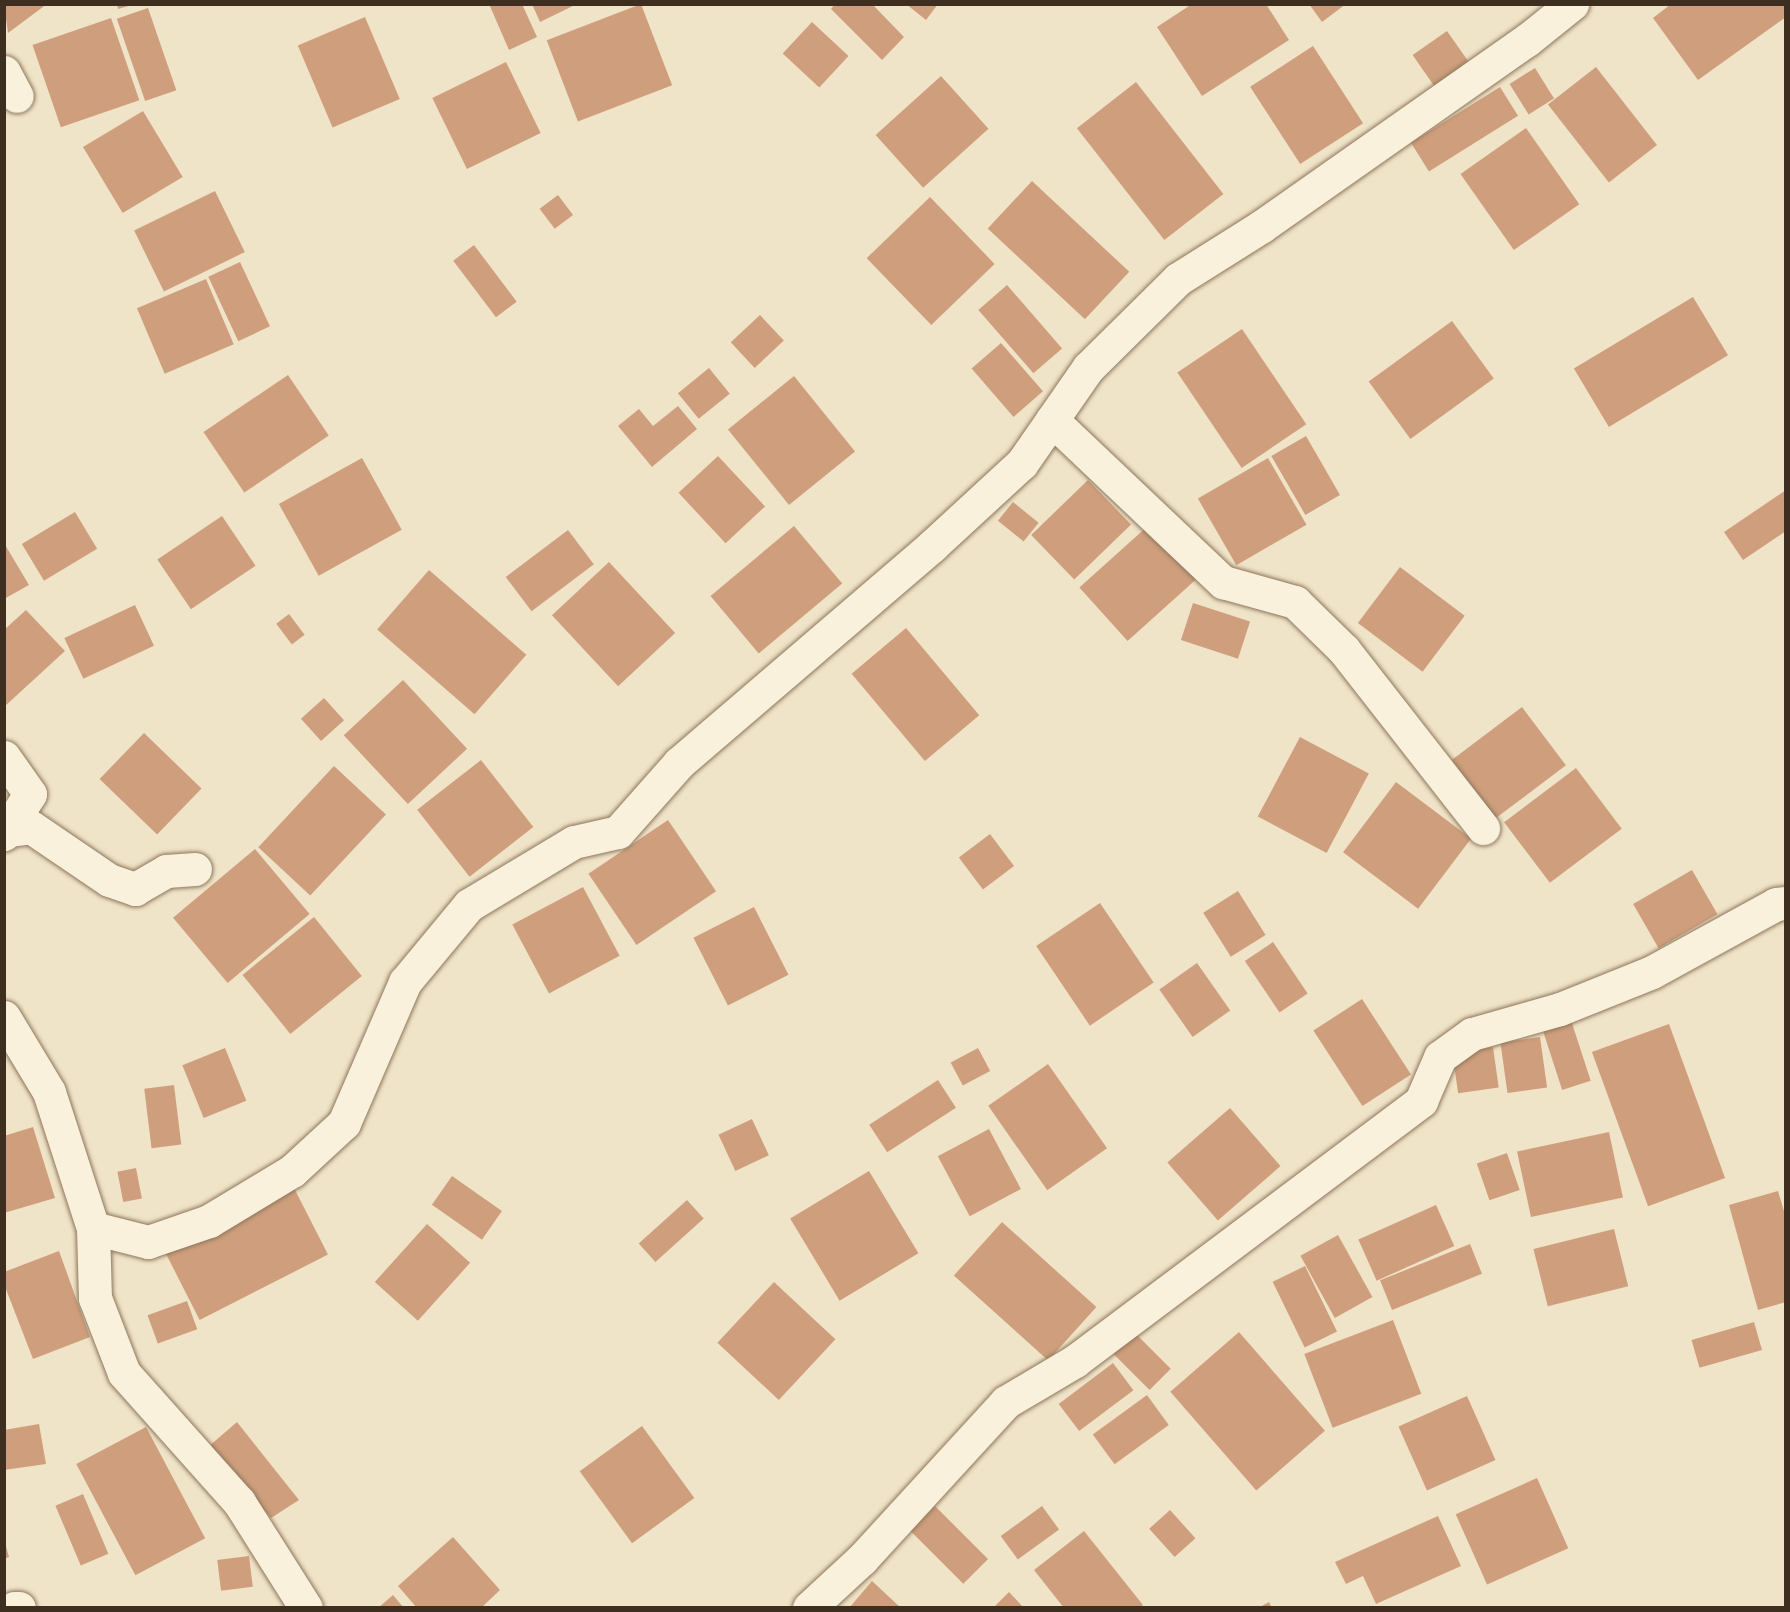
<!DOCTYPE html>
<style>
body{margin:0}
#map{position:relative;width:1790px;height:1612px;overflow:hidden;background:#f0e4c8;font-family:"Libre Baskerville",serif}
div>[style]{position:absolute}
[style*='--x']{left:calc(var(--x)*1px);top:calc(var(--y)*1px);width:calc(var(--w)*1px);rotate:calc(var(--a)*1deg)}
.building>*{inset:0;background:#cf9f7d;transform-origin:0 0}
.roads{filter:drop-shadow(0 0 2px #8d765c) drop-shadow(0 0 2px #8d765c)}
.minor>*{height:33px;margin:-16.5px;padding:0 16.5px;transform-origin:16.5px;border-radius:16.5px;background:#faf1dc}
span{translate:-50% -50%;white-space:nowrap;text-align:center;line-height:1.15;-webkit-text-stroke:5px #f7eed8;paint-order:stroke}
.frame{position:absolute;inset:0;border:6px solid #3d2e20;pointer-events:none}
</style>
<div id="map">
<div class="building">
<div style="clip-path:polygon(4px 4px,47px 4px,8px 33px)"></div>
<div style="clip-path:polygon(117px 4px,132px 4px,132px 5px,118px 9px)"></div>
<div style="clip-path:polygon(489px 4px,522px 4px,537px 37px,509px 50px)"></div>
<div style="clip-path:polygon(532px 4px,577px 4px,540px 22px)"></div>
<div style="left:641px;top:4px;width:87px;height:101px;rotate:69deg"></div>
<div style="clip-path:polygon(835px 4px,872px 4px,904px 37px,882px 60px,831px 9px)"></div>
<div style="clip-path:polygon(906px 4px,938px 4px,926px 20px)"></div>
<div style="clip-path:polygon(1192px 4px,1266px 4px,1289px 40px,1202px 96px,1157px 27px)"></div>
<div style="clip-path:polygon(1309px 4px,1346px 4px,1322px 22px)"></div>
<div style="clip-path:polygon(1671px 4px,1786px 4px,1786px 17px,1698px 80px,1653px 18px)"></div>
<div style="left:148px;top:8px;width:87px;height:33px;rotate:71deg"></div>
<div style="left:365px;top:17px;width:89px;height:73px;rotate:67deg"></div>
<div style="left:111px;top:18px;width:87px;height:83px;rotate:71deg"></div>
<div style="left:812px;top:22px;width:50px;height:43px;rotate:43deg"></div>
<div style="left:1447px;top:31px;width:37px;height:42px;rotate:55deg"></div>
<div style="left:1313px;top:46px;width:92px;height:75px;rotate:57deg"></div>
<div style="left:506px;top:62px;width:79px;height:82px;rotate:64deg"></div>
<div style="left:1596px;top:67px;width:99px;height:61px;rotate:52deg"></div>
<div style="left:1535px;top:68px;width:36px;height:30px;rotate:58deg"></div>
<div style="left:941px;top:76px;width:71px;height:88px;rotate:48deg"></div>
<div style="left:1136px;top:82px;width:142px;height:75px;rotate:52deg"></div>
<div style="left:1500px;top:87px;width:34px;height:105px;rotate:58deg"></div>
<div style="left:143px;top:111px;width:77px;height:70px;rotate:59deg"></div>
<div style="left:1526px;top:128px;width:93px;height:80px;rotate:55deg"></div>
<div style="left:1032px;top:181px;width:133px;height:65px;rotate:43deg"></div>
<div style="left:215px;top:191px;width:68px;height:90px;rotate:64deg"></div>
<div style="left:558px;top:195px;width:25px;height:23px;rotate:53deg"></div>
<div style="left:930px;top:197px;width:93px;height:88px;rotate:46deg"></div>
<div style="left:474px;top:245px;width:71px;height:26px;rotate:53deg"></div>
<div style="left:240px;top:262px;width:71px;height:35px;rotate:65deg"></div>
<div style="left:206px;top:279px;width:71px;height:75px;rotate:67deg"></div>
<div style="left:1007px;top:285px;width:84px;height:38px;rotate:49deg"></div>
<div style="left:1693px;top:297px;width:68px;height:139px;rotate:59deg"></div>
<div style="left:760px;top:315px;width:35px;height:40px;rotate:47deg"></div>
<div style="left:1452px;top:321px;width:71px;height:103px;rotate:54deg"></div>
<div style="left:1242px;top:329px;width:115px;height:78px;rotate:56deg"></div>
<div style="left:1001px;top:343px;width:64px;height:39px;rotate:49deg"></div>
<div style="left:709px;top:368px;width:33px;height:40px;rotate:51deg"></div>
<div style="left:288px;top:375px;width:73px;height:102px;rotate:56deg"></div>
<div style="left:794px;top:376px;width:97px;height:85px;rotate:51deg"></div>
<div style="clip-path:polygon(678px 406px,697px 429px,652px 467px,618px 426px,639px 409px,653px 426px)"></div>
<div style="left:1306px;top:436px;width:68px;height:40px;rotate:60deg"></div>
<div style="left:718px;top:456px;width:69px;height:54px;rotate:47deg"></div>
<div style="left:362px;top:458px;width:82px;height:95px;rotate:61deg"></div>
<div style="left:1268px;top:458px;width:77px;height:81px;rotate:60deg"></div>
<div style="left:1088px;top:480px;width:62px;height:79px;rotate:46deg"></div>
<div style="clip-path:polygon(1786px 490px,1786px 531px,1743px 560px,1724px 532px)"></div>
<div style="left:1013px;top:502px;width:33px;height:24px;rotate:39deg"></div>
<div style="left:75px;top:512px;width:43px;height:62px;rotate:59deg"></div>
<div style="left:222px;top:516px;width:60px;height:78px;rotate:56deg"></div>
<div style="left:1150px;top:524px;width:72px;height:95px;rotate:48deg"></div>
<div style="left:794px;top:526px;width:75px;height:109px;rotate:50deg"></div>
<div style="left:568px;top:530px;width:43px;height:78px;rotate:53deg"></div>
<div style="clip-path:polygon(4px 543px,29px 585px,4px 599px)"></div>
<div style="left:609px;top:562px;width:97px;height:78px;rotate:47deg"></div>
<div style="left:1400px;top:567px;width:81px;height:70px;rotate:37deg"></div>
<div style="left:429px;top:570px;width:129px;height:79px;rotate:41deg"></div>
<div style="left:1193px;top:603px;width:60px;height:39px;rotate:18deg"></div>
<div style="left:135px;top:605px;width:45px;height:78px;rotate:65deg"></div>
<div style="clip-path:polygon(26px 610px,65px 651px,4px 707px,4px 630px)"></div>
<div style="left:289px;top:614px;width:26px;height:16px;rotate:53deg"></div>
<div style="left:906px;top:628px;width:114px;height:71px;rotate:50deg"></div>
<div style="left:403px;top:680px;width:94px;height:81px;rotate:47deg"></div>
<div style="left:324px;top:698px;width:30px;height:31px;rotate:48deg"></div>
<div style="left:1522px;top:707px;width:73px;height:88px;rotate:53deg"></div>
<div style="left:144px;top:733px;width:80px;height:64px;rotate:44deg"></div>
<div style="left:1300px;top:737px;width:78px;height:90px;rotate:28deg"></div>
<div style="left:481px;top:760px;width:85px;height:81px;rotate:52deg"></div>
<div style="left:334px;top:766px;width:71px;height:111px;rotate:43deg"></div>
<div style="left:1576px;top:768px;width:76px;height:90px;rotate:53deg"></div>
<div style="left:1396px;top:782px;width:94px;height:88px;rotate:37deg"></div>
<div style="left:668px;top:820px;width:86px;height:96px;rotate:56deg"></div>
<div style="left:990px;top:834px;width:40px;height:39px;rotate:53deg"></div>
<div style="left:255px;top:849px;width:85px;height:107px;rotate:50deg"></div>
<div style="left:1692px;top:870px;width:51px;height:68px;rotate:60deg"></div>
<div style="left:583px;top:887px;width:78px;height:80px;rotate:62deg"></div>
<div style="left:1238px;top:891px;width:52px;height:41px;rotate:58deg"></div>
<div style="left:1100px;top:903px;width:96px;height:77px;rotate:56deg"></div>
<div style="left:754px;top:907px;width:76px;height:68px;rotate:63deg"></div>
<div style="left:314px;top:917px;width:76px;height:92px;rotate:51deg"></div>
<div style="left:1273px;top:942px;width:62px;height:34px;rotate:56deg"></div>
<div style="left:1197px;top:963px;width:58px;height:46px;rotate:55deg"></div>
<div style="left:1362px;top:999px;width:90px;height:58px;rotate:57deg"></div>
<div style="left:1570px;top:1017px;width:67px;height:30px;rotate:72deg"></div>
<div style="left:1669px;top:1024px;width:164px;height:82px;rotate:70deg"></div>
<div style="left:1540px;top:1037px;width:51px;height:40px;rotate:82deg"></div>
<div style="left:1493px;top:1047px;width:41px;height:41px;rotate:82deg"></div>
<div style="left:225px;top:1048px;width:57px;height:46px;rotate:68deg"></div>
<div style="left:978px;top:1048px;width:26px;height:31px;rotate:62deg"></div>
<div style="left:1048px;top:1064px;width:103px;height:73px;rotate:55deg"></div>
<div style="left:938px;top:1080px;width:33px;height:82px;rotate:57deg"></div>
<div style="left:174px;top:1085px;width:60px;height:30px;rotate:83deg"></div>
<div style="left:1230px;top:1108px;width:77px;height:83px;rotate:49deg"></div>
<div style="left:752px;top:1119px;width:40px;height:37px;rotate:65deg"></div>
<div style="clip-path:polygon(33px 1127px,55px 1198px,4px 1213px,4px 1136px)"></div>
<div style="left:989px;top:1129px;width:68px;height:58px;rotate:62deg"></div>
<div style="left:1609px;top:1132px;width:67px;height:94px;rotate:78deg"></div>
<div style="left:1507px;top:1153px;width:39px;height:32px;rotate:71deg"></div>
<div style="left:136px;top:1168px;width:31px;height:19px;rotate:79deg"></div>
<div style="left:869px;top:1171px;width:96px;height:92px;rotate:59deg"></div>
<div style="left:452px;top:1176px;width:61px;height:35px;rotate:35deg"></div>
<div style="left:293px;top:1186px;width:77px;height:144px;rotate:63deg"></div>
<div style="clip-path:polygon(1778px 1191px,1786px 1218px,1786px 1302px,1758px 1310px,1729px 1205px)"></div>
<div style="left:687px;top:1200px;width:25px;height:65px;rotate:48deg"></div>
<div style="left:1436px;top:1205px;width:45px;height:85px;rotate:66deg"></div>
<div style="left:1002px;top:1222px;width:127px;height:72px;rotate:42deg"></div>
<div style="left:427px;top:1224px;width:58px;height:78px;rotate:42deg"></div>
<div style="left:1614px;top:1229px;width:59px;height:83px;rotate:76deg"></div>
<div style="left:1338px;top:1235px;width:71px;height:43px;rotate:61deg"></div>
<div style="left:1470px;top:1244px;width:32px;height:97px;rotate:68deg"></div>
<div style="clip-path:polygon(59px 1251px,90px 1337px,33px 1359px,4px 1284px,4px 1272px)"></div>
<div style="left:1305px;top:1266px;width:73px;height:36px;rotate:64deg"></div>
<div style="left:774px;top:1282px;width:84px;height:83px;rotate:43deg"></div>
<div style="left:187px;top:1301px;width:30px;height:42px;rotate:70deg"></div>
<div style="left:1393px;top:1320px;width:79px;height:95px;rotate:69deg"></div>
<div style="left:1754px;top:1322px;width:29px;height:65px;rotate:74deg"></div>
<div style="left:1134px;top:1332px;width:52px;height:30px;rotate:45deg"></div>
<div style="left:1239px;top:1332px;width:131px;height:91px;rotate:49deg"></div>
<div style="left:1113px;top:1363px;width:34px;height:68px;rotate:53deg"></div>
<div style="left:1147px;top:1395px;width:37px;height:67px;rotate:54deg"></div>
<div style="left:1467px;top:1396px;width:70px;height:75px;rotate:66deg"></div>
<div style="clip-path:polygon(237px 1422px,299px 1500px,271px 1518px,208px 1447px)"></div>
<div style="clip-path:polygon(39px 1424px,46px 1464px,4px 1470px,4px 1430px)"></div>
<div style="left:642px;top:1426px;width:89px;height:77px;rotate:54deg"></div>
<div style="left:146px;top:1427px;width:126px;height:79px;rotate:62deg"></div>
<div style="left:1537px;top:1478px;width:77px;height:89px;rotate:66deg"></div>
<div style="left:83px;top:1494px;width:65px;height:30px;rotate:67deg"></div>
<div style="left:935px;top:1506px;width:75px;height:35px;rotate:45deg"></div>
<div style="left:1042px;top:1506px;width:29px;height:51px;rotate:54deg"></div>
<div style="left:1170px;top:1510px;width:38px;height:28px;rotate:48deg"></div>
<div style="clip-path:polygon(1438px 1516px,1461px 1566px,1376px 1604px,1363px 1576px,1346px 1584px,1335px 1562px)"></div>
<div style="clip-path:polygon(1084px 1531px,1143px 1605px,1139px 1608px,1064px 1608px,1034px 1570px)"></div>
<div style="clip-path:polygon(453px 1537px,500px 1590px,481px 1608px,417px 1608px,398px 1586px)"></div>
<div style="clip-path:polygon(4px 1539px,9px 1557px,4px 1559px)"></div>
<div style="left:249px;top:1556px;width:31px;height:32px;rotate:83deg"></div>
<div style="clip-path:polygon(872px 1581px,901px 1608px,849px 1608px)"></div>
<div style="clip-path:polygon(1009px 1592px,1024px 1608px,993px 1608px)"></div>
<div style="clip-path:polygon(393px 1595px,404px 1608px,378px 1608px)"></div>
<div style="clip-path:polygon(1269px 1602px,1272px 1608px,1258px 1608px)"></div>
</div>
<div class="roads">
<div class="minor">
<div style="--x:4;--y:72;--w:27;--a:62"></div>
<div style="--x:1052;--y:420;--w:236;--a:43.5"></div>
<div style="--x:1223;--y:582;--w:75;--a:15.5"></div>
<div style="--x:1295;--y:602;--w:69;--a:44.4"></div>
<div style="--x:1344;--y:650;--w:226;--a:52"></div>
<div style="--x:4;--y:757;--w:45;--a:54.9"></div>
<div style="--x:30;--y:794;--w:48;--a:123"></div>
<div style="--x:10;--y:830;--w:21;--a:-8"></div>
<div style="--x:31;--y:827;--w:94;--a:34.2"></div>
<div style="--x:109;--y:880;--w:28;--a:19"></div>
<div style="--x:135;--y:889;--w:36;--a:-30"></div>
<div style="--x:166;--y:871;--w:29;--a:-4"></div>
<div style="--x:4;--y:1017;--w:87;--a:59"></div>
<div style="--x:49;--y:1092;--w:143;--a:72.1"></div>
<div style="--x:93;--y:1228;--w:70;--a:88.4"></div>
<div style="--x:95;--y:1298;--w:80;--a:68.9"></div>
<div style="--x:124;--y:1373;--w:173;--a:48.3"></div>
<div style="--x:239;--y:1502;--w:125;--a:57.7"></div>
<div style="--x:93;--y:1228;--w:57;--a:14.3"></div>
<div style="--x:148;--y:1242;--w:65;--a:-19"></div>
<div style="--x:209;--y:1221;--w:97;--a:-31.1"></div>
<div style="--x:292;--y:1171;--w:71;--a:-42.7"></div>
<div style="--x:344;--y:1123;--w:154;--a:-66.6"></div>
<div style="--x:405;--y:982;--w:100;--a:-50.3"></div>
<div style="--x:469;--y:905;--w:122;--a:-31"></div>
<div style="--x:574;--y:842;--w:45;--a:-12.8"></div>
<div style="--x:618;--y:832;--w:92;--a:-48.5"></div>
<div style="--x:679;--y:763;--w:333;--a:-40.6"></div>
<div style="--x:932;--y:546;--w:122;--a:-42.7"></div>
<div style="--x:1022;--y:463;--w:116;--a:-55.2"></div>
<div style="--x:1088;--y:368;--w:127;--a:-44.7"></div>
<div style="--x:1178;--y:279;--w:99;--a:-32.2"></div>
<div style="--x:1262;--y:226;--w:324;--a:-35.1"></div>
<div style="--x:1527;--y:40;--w:58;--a:-38.7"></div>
<div style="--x:14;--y:1608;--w:5;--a:0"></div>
<div style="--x:809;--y:1608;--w:72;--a:-42.8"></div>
<div style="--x:862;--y:1559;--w:213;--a:-47.5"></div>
<div style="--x:1006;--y:1402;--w:80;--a:-30.7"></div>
<div style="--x:1075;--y:1361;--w:433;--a:-36.9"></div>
<div style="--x:1421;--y:1101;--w:48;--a:-66.6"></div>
<div style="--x:1440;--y:1057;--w:39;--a:-36"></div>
<div style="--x:1472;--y:1034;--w:91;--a:-15.9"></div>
<div style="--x:1560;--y:1009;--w:99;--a:-21.9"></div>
<div style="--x:1652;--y:972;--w:141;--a:-28.7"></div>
<div style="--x:1776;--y:904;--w:10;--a:-6"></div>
</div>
</div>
<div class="frame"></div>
</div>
